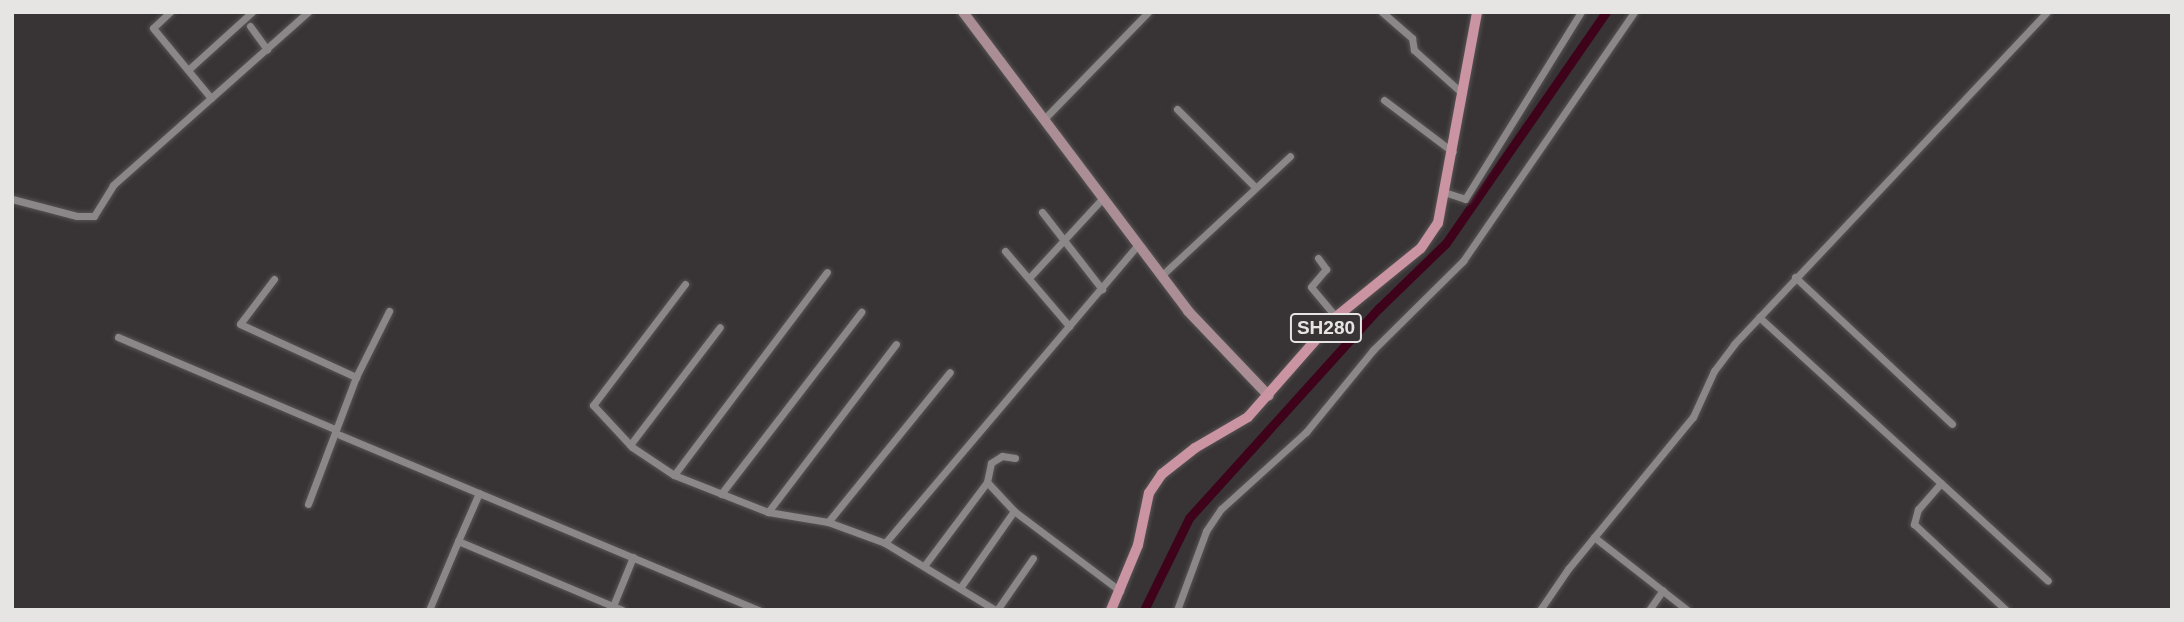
<!DOCTYPE html>
<style>
body{margin:0}
#map{position:relative;width:2184px;height:622px;overflow:hidden;background:#383435;font-family:Arial,sans-serif}
div>[style]{position:absolute}
[style*='--x']{left:calc(var(--x)*1px);top:calc(var(--y)*1px);width:calc(var(--w)*1px);rotate:calc(var(--a)*1deg)}
.canal>*{height:9px;margin:-4.5px;padding:0 4.5px;transform-origin:4.5px;border-radius:4.5px;background:#3e021a}
.roads{filter:drop-shadow(0 0 2px #575354) drop-shadow(0 0 2px #575354)}
.street>*{height:7px;margin:-3.5px;padding:0 3.5px;transform-origin:3.5px;border-radius:3.5px;background:#8b8788}
.secondary>*{height:10px;margin:-5px;padding:0 5px;transform-origin:5px;border-radius:5px;background:#ab8e95}
.primary>*{height:10px;margin:-5px;padding:0 5px;transform-origin:5px;border-radius:5px;background:#cb94a2}
span{translate:-50% -50%;white-space:nowrap;text-align:center;line-height:1.15;-webkit-text-stroke:5px #383435;paint-order:stroke}
.shield-label span{padding:2px 5px;background:#383435;border:2px solid;border-radius:5px;-webkit-text-stroke-width:0}
.shield-label{font-size:19px;color:#e7e4e4;font-weight:700}
.frame{position:absolute;inset:0;border:14px solid #e7e4e4;pointer-events:none}
</style>
<div id="map">
<div class="canal">
<div style="--x:1144;--y:610;--w:102;--a:-63.9"></div>
<div style="--x:1189;--y:518;--w:283;--a:-47.9"></div>
<div style="--x:1379;--y:308;--w:93;--a:-44.1"></div>
<div style="--x:1446;--y:243;--w:281;--a:-55.3"></div>
</div>
<div class="roads">
<div class="street">
<div style="--x:170;--y:12;--w:23;--a:137"></div>
<div style="--x:153;--y:28;--w:91;--a:50.4"></div>
<div style="--x:1382;--y:12;--w:40;--a:41"></div>
<div style="--x:1412;--y:38;--w:12;--a:81"></div>
<div style="--x:1414;--y:50;--w:64;--a:41.9"></div>
<div style="--x:250;--y:26;--w:29;--a:54"></div>
<div style="--x:188;--y:70;--w:86;--a:-42.2"></div>
<div style="--x:1384;--y:100;--w:86;--a:37"></div>
<div style="--x:1177;--y:109;--w:110;--a:45"></div>
<div style="--x:1046;--y:117;--w:146;--a:-45.8"></div>
<div style="--x:1447;--y:193;--w:19;--a:18"></div>
<div style="--x:1465;--y:199;--w:220;--a:-58.2"></div>
<div style="--x:12;--y:199;--w:67;--a:14.7"></div>
<div style="--x:77;--y:216;--w:17;--a:0"></div>
<div style="--x:94;--y:216;--w:36;--a:-58"></div>
<div style="--x:113;--y:185;--w:261;--a:-41.6"></div>
<div style="--x:1042;--y:212;--w:98;--a:52.1"></div>
<div style="--x:1005;--y:251;--w:99;--a:49.5"></div>
<div style="--x:1318;--y:258;--w:14;--a:54"></div>
<div style="--x:1326;--y:269;--w:23;--a:130"></div>
<div style="--x:1311;--y:287;--w:39;--a:50"></div>
<div style="--x:1161;--y:276;--w:176;--a:-42.9"></div>
<div style="--x:1795;--y:277;--w:215;--a:43.1"></div>
<div style="--x:1029;--y:278;--w:108;--a:-47.3"></div>
<div style="--x:274;--y:279;--w:56;--a:127.1"></div>
<div style="--x:240;--y:324;--w:128;--a:24.6"></div>
<div style="--x:685;--y:284;--w:152;--a:127.2"></div>
<div style="--x:593;--y:405;--w:57;--a:47.1"></div>
<div style="--x:632;--y:447;--w:50;--a:33.7"></div>
<div style="--x:674;--y:475;--w:101;--a:21.5"></div>
<div style="--x:768;--y:512;--w:61;--a:9.5"></div>
<div style="--x:828;--y:522;--w:61;--a:20.2"></div>
<div style="--x:885;--y:543;--w:129;--a:31.3"></div>
<div style="--x:1759;--y:317;--w:391;--a:42.4"></div>
<div style="--x:118;--y:337;--w:236;--a:23"></div>
<div style="--x:340;--y:435;--w:454;--a:22.7"></div>
<div style="--x:630;--y:445;--w:148;--a:-52.7"></div>
<div style="--x:1015;--y:458;--w:13;--a:-171"></div>
<div style="--x:1002;--y:456;--w:13;--a:148"></div>
<div style="--x:991;--y:463;--w:19;--a:102"></div>
<div style="--x:987;--y:482;--w:40;--a:47"></div>
<div style="--x:1014;--y:511;--w:133;--a:37"></div>
<div style="--x:674;--y:475;--w:254;--a:-53"></div>
<div style="--x:1941;--y:483;--w:35;--a:131"></div>
<div style="--x:1918;--y:509;--w:16;--a:105"></div>
<div style="--x:1914;--y:524;--w:126;--a:43.1"></div>
<div style="--x:479;--y:493;--w:52;--a:113.6"></div>
<div style="--x:458;--y:541;--w:178;--a:22.8"></div>
<div style="--x:721;--y:494;--w:230;--a:-52.4"></div>
<div style="--x:308;--y:504;--w:136;--a:-69.3"></div>
<div style="--x:356;--y:377;--w:74;--a:-63.4"></div>
<div style="--x:768;--y:512;--w:211;--a:-52.7"></div>
<div style="--x:828;--y:522;--w:193;--a:-50.9"></div>
<div style="--x:1594;--y:537;--w:118;--a:38.1"></div>
<div style="--x:885;--y:543;--w:391;--a:-49.7"></div>
<div style="--x:924;--y:566;--w:105;--a:-53.1"></div>
<div style="--x:960;--y:588;--w:94;--a:-55"></div>
<div style="--x:613;--y:606;--w:53;--a:-67.8"></div>
<div style="--x:429;--y:610;--w:75;--a:-67.2"></div>
<div style="--x:997;--y:610;--w:63;--a:-55.3"></div>
<div style="--x:1177;--y:610;--w:84;--a:-69.8"></div>
<div style="--x:1206;--y:531;--w:27;--a:-56"></div>
<div style="--x:1221;--y:509;--w:115;--a:-42.2"></div>
<div style="--x:1306;--y:432;--w:106;--a:-50.7"></div>
<div style="--x:1373;--y:350;--w:127;--a:-44.7"></div>
<div style="--x:1463;--y:261;--w:302;--a:-55.5"></div>
<div style="--x:1540;--y:610;--w:50;--a:-55.7"></div>
<div style="--x:1568;--y:569;--w:197;--a:-50.6"></div>
<div style="--x:1693;--y:417;--w:51;--a:-65.5"></div>
<div style="--x:1714;--y:371;--w:34;--a:-53"></div>
<div style="--x:1734;--y:344;--w:456;--a:-46.7"></div>
<div style="--x:1649;--y:610;--w:24;--a:-55"></div>
</div>
<div class="secondary">
<div style="--x:963;--y:12;--w:374;--a:53"></div>
<div style="--x:1188;--y:311;--w:117;--a:46.4"></div>
</div>
<div class="primary">
<div style="--x:1111;--y:610;--w:70;--a:-67.4"></div>
<div style="--x:1138;--y:545;--w:53;--a:-78.1"></div>
<div style="--x:1149;--y:493;--w:23;--a:-56"></div>
<div style="--x:1162;--y:474;--w:42;--a:-38.2"></div>
<div style="--x:1195;--y:448;--w:61;--a:-30.3"></div>
<div style="--x:1248;--y:417;--w:133;--a:-48.7"></div>
<div style="--x:1336;--y:317;--w:109;--a:-39.1"></div>
<div style="--x:1421;--y:248;--w:30;--a:-56"></div>
<div style="--x:1438;--y:223;--w:215;--a:-79.5"></div>
</div>
</div>
<div class="shield-label">
<span style="left:1326px;top:328px">SH280</span>
</div>
<div class="frame"></div>
</div>
